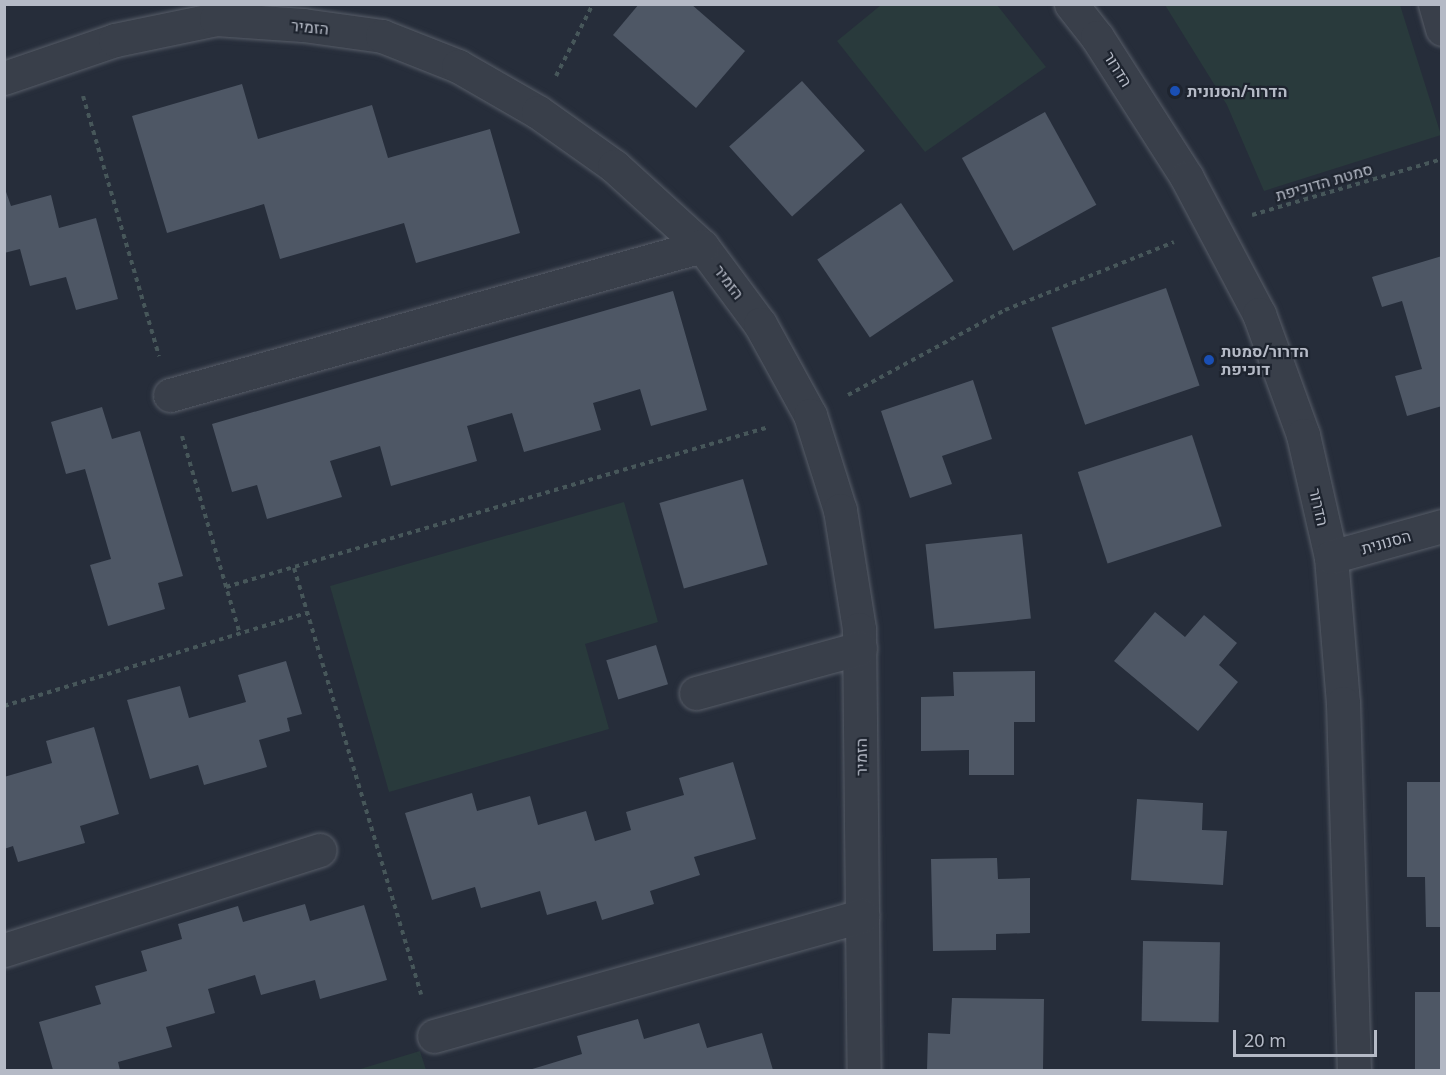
<!DOCTYPE html>
<meta charset="utf-8">
<style>
body{margin:0}
#map{position:relative;width:1446px;height:1075px;overflow:hidden;background:#262d3a;font-family:"Noto Sans",Heebo,sans-serif}
div>[style]{position:absolute}
[style*='--x']{left:calc(var(--x)*1px);top:calc(var(--y)*1px);width:calc(var(--w)*1px);rotate:calc(var(--a)*1deg)}
.green>*{inset:0;background:#293a3c}
.building>*{inset:0;background:#4e5765;transform-origin:0 0}
.path>*{height:4px;margin-top:-2px;transform-origin:0;background:repeating-linear-gradient(90deg,#47575a 0 4.5px,transparent 0 9px)}
.roads{filter:drop-shadow(0 0 2px #575d68) drop-shadow(0 0 2px #575d68)}
.minor>*{height:33px;margin:-16.5px;padding:0 16.5px;transform-origin:16.5px;border-radius:16.5px;background:#393f4a}
.dots>*{width:16px;height:16px;translate:-50% -50%;box-sizing:border-box;border:3px solid #1e242f;border-radius:50%}
span{translate:-50% -50%;white-space:nowrap;text-align:center;line-height:1.15;-webkit-text-stroke:4.5px #1e242f;paint-order:stroke}
.street-label{font-size:16px;color:#b5bac6}
.poi-label{font-size:16px;color:#b5bac6;font-weight:700}
.left{translate:0 -50%;text-align:left}
.frame{position:absolute;inset:0;border:6px solid #b5bac6;pointer-events:none}
.scale{position:absolute;left:1233px;top:1030px;width:144px;height:27px;box-sizing:border-box;border:3px solid #b5bac6;border-top:0;padding-left:8px;font-size:18px;line-height:21px;white-space:nowrap;color:#b5bac6;-webkit-text-stroke:4px #1e242f;paint-order:stroke}
</style>
<div id="map">
<div class="green">
<div style="clip-path:polygon(881px 5px,997px 5px,1046px 67px,925px 152px,837px 41px)"></div>
<div style="clip-path:polygon(1165px 5px,1400px 5px,1441px 135px,1264px 191px,1227px 105px)"></div>
<div style="clip-path:polygon(624px 502px,658px 622px,585px 644px,609px 729px,389px 792px,330px 586px)"></div>
<div style="clip-path:polygon(420px 1051px,426px 1070px,357px 1070px)"></div>
</div>
<div class="building">
<div style="clip-path:polygon(639px 4px,691px 4px,745px 51px,696px 108px,613px 35px)"></div>
<div style="left:802px;top:81px;width:94px;height:98px;rotate:48deg"></div>
<div style="clip-path:polygon(242px 84px,258px 139px,372px 105px,388px 158px,490px 129px,520px 233px,416px 263px,404px 223px,280px 259px,264px 204px,167px 233px,132px 116px)"></div>
<div style="left:1045px;top:112px;width:106px;height:95px;rotate:61deg"></div>
<div style="clip-path:polygon(4px 186px,11px 206px,51px 195px,59px 228px,96px 218px,118px 299px,76px 310px,66px 277px,30px 286px,20px 249px,4px 253px)"></div>
<div style="left:901px;top:203px;width:94px;height:101px;rotate:56deg"></div>
<div style="clip-path:polygon(1442px 256px,1442px 406px,1407px 416px,1395px 376px,1422px 369px,1402px 301px,1382px 307px,1372px 277px)"></div>
<div style="left:1166px;top:288px;width:103px;height:121px;rotate:71deg"></div>
<div style="clip-path:polygon(673px 291px,707px 410px,651px 426px,640px 389px,593px 403px,601px 430px,524px 452px,512px 413px,467px 426px,477px 461px,391px 486px,380px 446px,330px 461px,342px 497px,267px 519px,257px 485px,232px 492px,212px 424px)"></div>
<div style="clip-path:polygon(973px 380px,992px 439px,942px 456px,952px 484px,910px 498px,881px 411px)"></div>
<div style="clip-path:polygon(102px 407px,112px 439px,140px 431px,183px 576px,158px 583px,165px 609px,108px 626px,90px 565px,111px 559px,85px 469px,66px 474px,51px 422px)"></div>
<div style="left:1192px;top:435px;width:96px;height:120px;rotate:72deg"></div>
<div style="left:743px;top:479px;width:89px;height:87px;rotate:74deg"></div>
<div style="left:1022px;top:534px;width:85px;height:97px;rotate:84deg"></div>
<div style="clip-path:polygon(1155px 612px,1185px 637px,1204px 615px,1237px 643px,1219px 665px,1238px 682px,1198px 731px,1114px 661px)"></div>
<div style="left:656px;top:645px;width:41px;height:52px;rotate:73deg"></div>
<div style="clip-path:polygon(286px 661px,302px 714px,287px 718px,290px 731px,259px 740px,267px 767px,204px 785px,198px 765px,150px 779px,127px 700px,180px 686px,189px 718px,246px 702px,238px 675px)"></div>
<div style="clip-path:polygon(1035px 671px,1035px 722px,1014px 722px,1014px 775px,969px 775px,969px 750px,921px 751px,921px 697px,954px 696px,953px 672px)"></div>
<div style="clip-path:polygon(94px 727px,119px 814px,80px 826px,85px 843px,18px 862px,13px 846px,4px 849px,4px 777px,52px 763px,46px 741px)"></div>
<div style="clip-path:polygon(733px 762px,756px 839px,694px 857px,700px 875px,650px 891px,654px 904px,602px 920px,596px 901px,547px 915px,540px 891px,481px 908px,475px 887px,432px 900px,405px 813px,472px 793px,477px 811px,530px 796px,538px 825px,586px 811px,595px 841px,631px 830px,626px 812px,684px 795px,679px 778px)"></div>
<div style="clip-path:polygon(1407px 782px,1442px 782px,1442px 927px,1426px 927px,1425px 877px,1407px 877px)"></div>
<div style="clip-path:polygon(1137px 799px,1203px 803px,1202px 830px,1227px 831px,1223px 885px,1131px 880px)"></div>
<div style="clip-path:polygon(997px 858px,998px 879px,1030px 878px,1030px 933px,996px 934px,996px 950px,933px 951px,931px 859px)"></div>
<div style="clip-path:polygon(305px 904px,310px 921px,364px 905px,387px 980px,320px 999px,315px 980px,261px 995px,255px 975px,208px 989px,215px 1013px,166px 1027px,172px 1047px,118px 1062px,120px 1070px,53px 1070px,39px 1022px,101px 1004px,95px 986px,147px 971px,141px 951px,182px 939px,178px 924px,238px 906px,243px 922px)"></div>
<div style="left:1143px;top:941px;width:77px;height:80px;rotate:1deg"></div>
<div style="left:1415px;top:992px;width:27px;height:78px"></div>
<div style="clip-path:polygon(952px 998px,1044px 999px,1043px 1070px,927px 1070px,928px 1033px,950px 1034px)"></div>
<div style="clip-path:polygon(638px 1019px,644px 1039px,699px 1023px,707px 1048px,762px 1033px,773px 1070px,529px 1070px,582px 1054px,577px 1036px)"></div>
</div>
<div class="path">
<div style="--x:556;--y:76;--w:81;--a:-62.8"></div>
<div style="--x:83;--y:96;--w:271;--a:73.7"></div>
<div style="--x:1252;--y:215;--w:198;--a:-16.4"></div>
<div style="--x:848;--y:395;--w:179;--a:-28.4"></div>
<div style="--x:1005;--y:310;--w:182;--a:-21.9"></div>
<div style="--x:182;--y:436;--w:206;--a:73.7"></div>
<div style="--x:294;--y:568;--w:445;--a:73.4"></div>
<div style="--x:226;--y:587;--w:566;--a:-16.42"></div>
<div style="--x:4;--y:706;--w:317;--a:-17.1"></div>
</div>
<div class="roads">
<div class="minor">
<div style="--x:1071;--y:4;--w:42;--a:51.8"></div>
<div style="--x:1097;--y:37;--w:167;--a:57.4"></div>
<div style="--x:1187;--y:178;--w:154;--a:62.1"></div>
<div style="--x:1259;--y:314;--w:129;--a:70"></div>
<div style="--x:1303;--y:435;--w:125;--a:77.1"></div>
<div style="--x:1331;--y:557;--w:146;--a:85.3"></div>
<div style="--x:1343;--y:703;--w:367;--a:88.3"></div>
<div style="--x:1435;--y:4;--w:26;--a:74"></div>
<div style="--x:4;--y:78;--w:117;--a:-18.9"></div>
<div style="--x:115;--y:40;--w:103;--a:-11.7"></div>
<div style="--x:216;--y:19;--w:87;--a:3.9"></div>
<div style="--x:303;--y:25;--w:80;--a:7.9"></div>
<div style="--x:382;--y:36;--w:82;--a:21.5"></div>
<div style="--x:458;--y:66;--w:92;--a:29.9"></div>
<div style="--x:538;--y:112;--w:93;--a:35.4"></div>
<div style="--x:614;--y:166;--w:119;--a:42.3"></div>
<div style="--x:702;--y:246;--w:97;--a:53.4"></div>
<div style="--x:760;--y:324;--w:104;--a:61.2"></div>
<div style="--x:810;--y:415;--w:100;--a:72.5"></div>
<div style="--x:840;--y:510;--w:121;--a:80.9"></div>
<div style="--x:859;--y:629;--w:441;--a:89.4"></div>
<div style="--x:170;--y:395;--w:552;--a:-15.65"></div>
<div style="--x:1331;--y:557;--w:115;--a:-15.6"></div>
<div style="--x:696;--y:693;--w:170;--a:-15.3"></div>
<div style="--x:4;--y:950;--w:331;--a:-17.6"></div>
<div style="--x:434;--y:1036;--w:445;--a:-15.7"></div>
</div>
</div>
<div class="dots">
<div style="left:1175px;top:91px;background:#1a4fb4"></div>
<div style="left:1209px;top:360px;background:#1a4fb4"></div>
</div>
<div class="street-label">
<span style="left:310px;top:27px;rotate:6deg">הזמיר</span>
<span style="left:1118px;top:69px;rotate:58deg">הדרור</span>
<span style="left:1324px;top:182px;rotate:-16deg">סמטת הדוכיפת</span>
<span style="left:729px;top:282px;rotate:53deg">הזמיר</span>
<span style="left:1319px;top:507px;rotate:77deg">הדרור</span>
<span style="left:1386px;top:542px;rotate:-16deg">הסנונית</span>
<span style="left:861px;top:757px;rotate:-90deg">הזמיר</span>
</div>
<div class="poi-label">
<span class="left" style="left:1187px;top:91px">הדרור/הסנונית</span>
<span class="left" style="left:1221px;top:360px">הדרור/סמטת<br>דוכיפת</span>
</div>
<div class="frame"></div>
<div class="scale">20 m</div>
</div>
